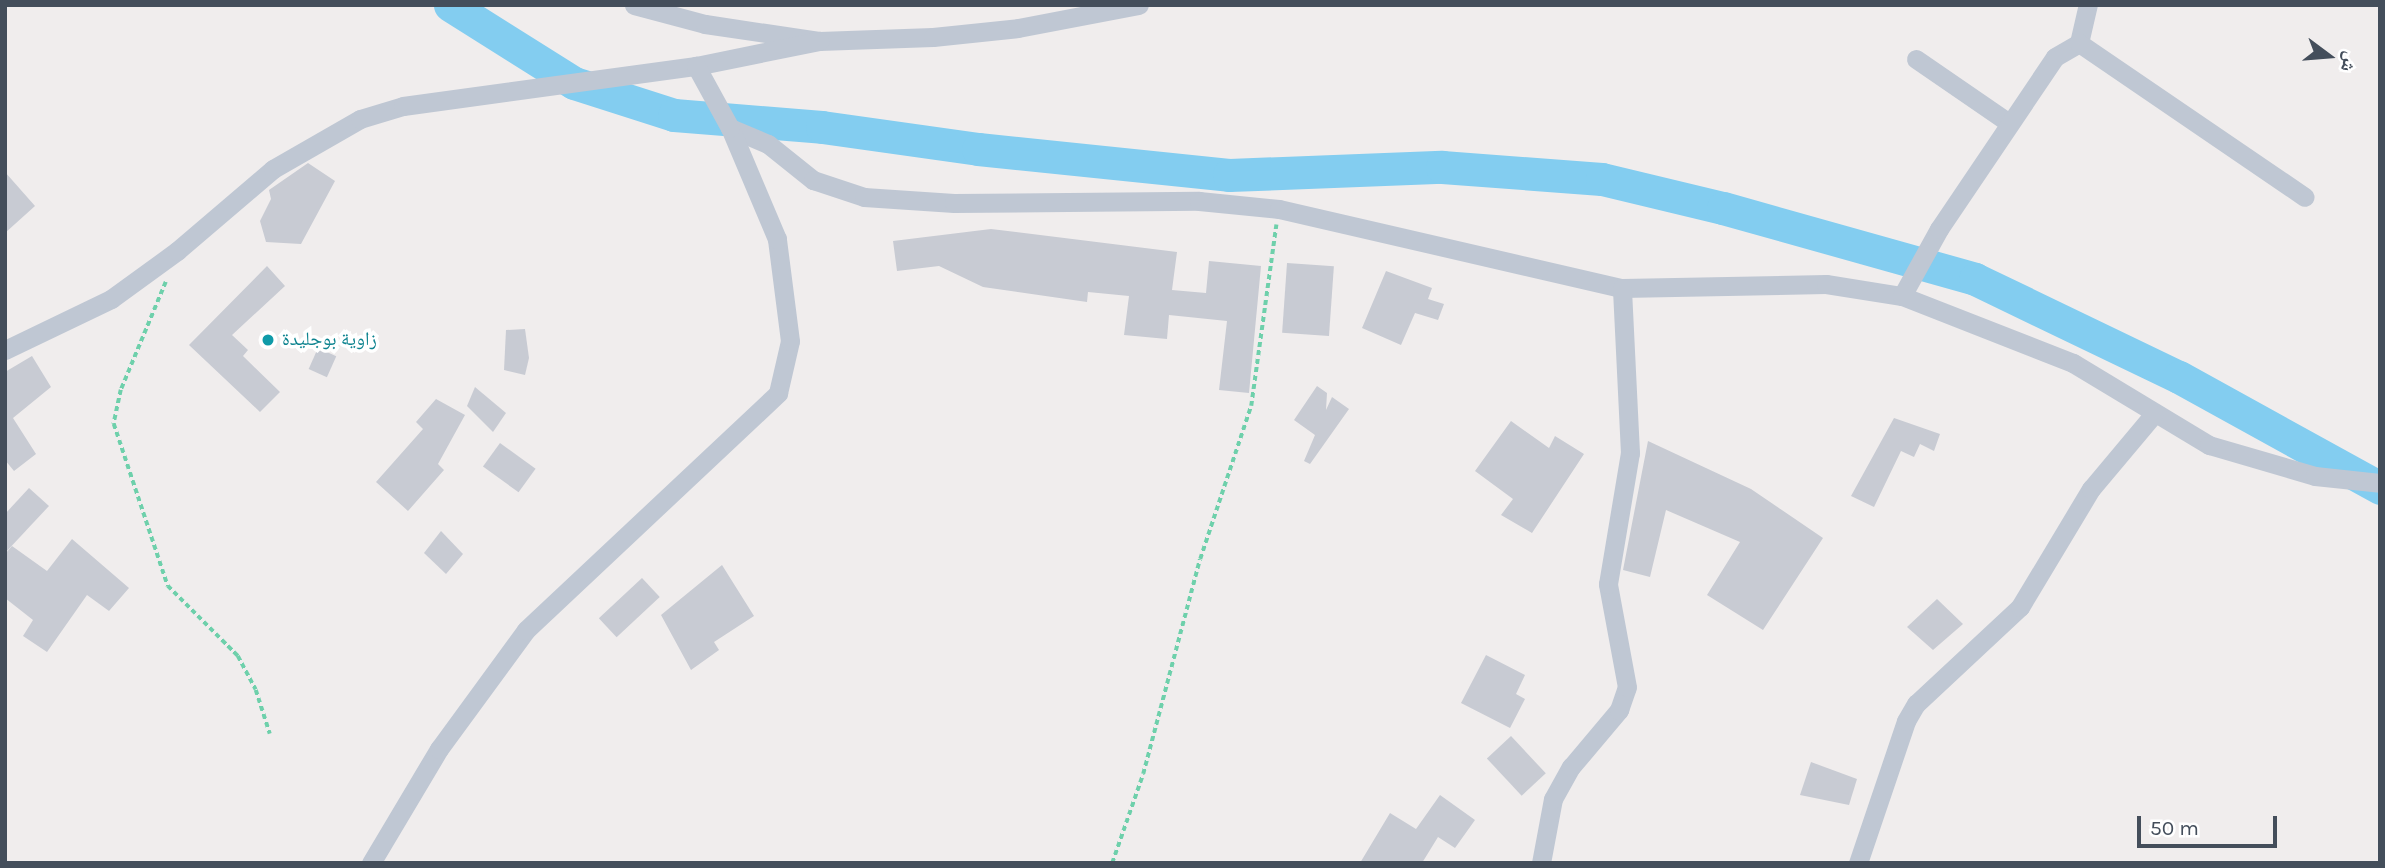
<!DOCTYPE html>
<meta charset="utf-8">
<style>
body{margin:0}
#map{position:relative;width:2385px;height:868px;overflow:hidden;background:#f0eded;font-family:Karla,"Noto Naskh Arabic",sans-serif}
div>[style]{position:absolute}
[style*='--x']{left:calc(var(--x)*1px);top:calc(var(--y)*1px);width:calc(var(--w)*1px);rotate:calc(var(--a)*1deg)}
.river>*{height:33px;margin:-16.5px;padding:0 16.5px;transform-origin:16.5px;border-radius:16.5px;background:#83cdf0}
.building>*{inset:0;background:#c8cbd3;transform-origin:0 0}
.path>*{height:3.5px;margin-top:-1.75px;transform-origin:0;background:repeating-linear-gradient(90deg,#6ed0ab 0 5px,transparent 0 8.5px)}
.minor>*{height:19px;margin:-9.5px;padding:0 9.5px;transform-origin:9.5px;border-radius:9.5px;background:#bfc7d3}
.dots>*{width:19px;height:19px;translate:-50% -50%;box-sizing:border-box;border:4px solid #fff;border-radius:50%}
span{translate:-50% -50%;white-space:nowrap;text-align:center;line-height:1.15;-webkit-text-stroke:7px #fff;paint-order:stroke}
.culture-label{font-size:19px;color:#0d838f}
.left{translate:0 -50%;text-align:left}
.frame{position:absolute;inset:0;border:7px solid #444e5b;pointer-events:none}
.north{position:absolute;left:2294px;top:21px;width:70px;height:70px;-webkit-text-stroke:5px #fff;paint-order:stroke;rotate:106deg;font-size:19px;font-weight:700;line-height:28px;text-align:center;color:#444e5b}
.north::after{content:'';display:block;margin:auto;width:24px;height:32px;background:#444e5b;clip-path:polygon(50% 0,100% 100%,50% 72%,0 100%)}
.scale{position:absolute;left:2137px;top:816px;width:140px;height:32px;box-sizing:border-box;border:4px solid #444e5b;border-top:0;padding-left:9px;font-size:21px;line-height:24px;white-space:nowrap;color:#444e5b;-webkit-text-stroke:5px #fff;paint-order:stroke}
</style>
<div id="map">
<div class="river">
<div style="--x:450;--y:5;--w:146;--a:32.2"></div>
<div style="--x:574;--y:83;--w:105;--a:17.7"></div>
<div style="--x:674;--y:115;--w:148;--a:4.6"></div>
<div style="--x:822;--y:127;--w:158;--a:8"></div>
<div style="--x:978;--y:149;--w:252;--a:5.9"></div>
<div style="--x:1229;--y:175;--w:213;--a:-2.2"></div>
<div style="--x:1442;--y:167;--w:160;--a:4.3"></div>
<div style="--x:1602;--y:179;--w:124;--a:13.5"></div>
<div style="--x:1723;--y:208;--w:262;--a:15.7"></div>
<div style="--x:1975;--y:279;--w:226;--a:25.7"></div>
<div style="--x:2179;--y:377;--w:230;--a:28.9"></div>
</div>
<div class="building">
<div style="clip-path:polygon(308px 163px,335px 181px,301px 244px,266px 242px,260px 221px,271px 199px,269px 190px)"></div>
<div style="clip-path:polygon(5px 172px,35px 206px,5px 233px)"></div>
<div style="clip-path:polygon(991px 229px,1177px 252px,1172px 290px,1206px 293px,1209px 261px,1261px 266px,1249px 393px,1219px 390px,1227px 321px,1169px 315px,1167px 339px,1124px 335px,1129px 296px,1088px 292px,1087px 302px,983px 287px,939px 266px,897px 271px,893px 241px)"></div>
<div style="left:1287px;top:263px;width:47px;height:70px;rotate:4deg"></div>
<div style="clip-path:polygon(267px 266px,285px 286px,232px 335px,248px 350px,243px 356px,280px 392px,260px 412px,189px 345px)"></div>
<div style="clip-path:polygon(1386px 271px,1432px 288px,1428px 299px,1444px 304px,1438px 320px,1415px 313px,1401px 345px,1362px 328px)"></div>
<div style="clip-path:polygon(525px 329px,529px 358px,525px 375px,504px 370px,506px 330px)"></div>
<div style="left:318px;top:348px;width:20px;height:23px;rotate:24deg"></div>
<div style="clip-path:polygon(32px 356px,51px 387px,13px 418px,36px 454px,14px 471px,5px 460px,5px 372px)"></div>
<div style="clip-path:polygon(1317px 386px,1327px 393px,1326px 410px,1332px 397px,1349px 409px,1310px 464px,1304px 461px,1315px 435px,1294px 420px)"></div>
<div style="clip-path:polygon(475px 387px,506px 413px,493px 432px,467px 406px)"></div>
<div style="clip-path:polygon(436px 399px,465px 415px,438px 464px,444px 470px,408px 511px,376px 482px,423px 429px,416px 422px)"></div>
<div style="clip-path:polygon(1894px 418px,1940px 434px,1934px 451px,1920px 444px,1914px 457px,1901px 451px,1874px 507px,1851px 496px)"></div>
<div style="clip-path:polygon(1511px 421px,1549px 448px,1555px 436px,1584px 454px,1532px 533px,1501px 515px,1513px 499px,1475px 471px)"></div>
<div style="clip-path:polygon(1648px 441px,1751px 489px,1823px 538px,1763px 630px,1707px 595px,1740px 542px,1666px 510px,1650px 577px,1623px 570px)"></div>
<div style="left:500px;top:443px;width:44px;height:29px;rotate:36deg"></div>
<div style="clip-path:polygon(29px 488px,49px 506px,5px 553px,5px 514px)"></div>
<div style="clip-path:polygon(441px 531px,463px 554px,446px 574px,424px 553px)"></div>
<div style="clip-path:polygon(72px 539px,129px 588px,109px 611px,87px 595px,47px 652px,23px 636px,33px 620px,5px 598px,5px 554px,12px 546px,47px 571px)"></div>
<div style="clip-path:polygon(722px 565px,754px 616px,714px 642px,719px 650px,691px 670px,661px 615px)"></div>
<div style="left:642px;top:578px;width:26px;height:59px;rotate:47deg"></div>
<div style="clip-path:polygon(1937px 599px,1963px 624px,1933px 650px,1907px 627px)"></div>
<div style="clip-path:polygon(1486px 655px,1525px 675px,1516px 694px,1525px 699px,1510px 728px,1461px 703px)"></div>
<div style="left:1511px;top:736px;width:51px;height:33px;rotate:47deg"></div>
<div style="clip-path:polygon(1811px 762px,1857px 779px,1849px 805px,1800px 795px)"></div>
<div style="clip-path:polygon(1440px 795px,1475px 820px,1455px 848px,1438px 837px,1422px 863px,1360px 863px,1390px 813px,1416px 829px)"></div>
</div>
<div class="path">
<div style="--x:166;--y:282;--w:117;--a:112.6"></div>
<div style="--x:121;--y:390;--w:35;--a:102"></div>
<div style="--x:114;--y:424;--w:171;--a:71.6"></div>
<div style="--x:168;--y:586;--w:99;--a:45"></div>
<div style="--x:238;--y:656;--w:38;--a:62"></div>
<div style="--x:256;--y:690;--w:46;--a:72.3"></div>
<div style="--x:1112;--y:863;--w:94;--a:-70.8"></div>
<div style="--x:1143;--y:774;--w:222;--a:-75.2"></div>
<div style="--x:1200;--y:559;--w:161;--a:-71.6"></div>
<div style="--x:1251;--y:406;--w:183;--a:-82.1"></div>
</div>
<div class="minor">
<div style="--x:634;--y:5;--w:73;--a:15"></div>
<div style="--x:705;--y:24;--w:115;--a:8.5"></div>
<div style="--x:819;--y:41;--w:114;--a:-2"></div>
<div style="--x:933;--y:37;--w:85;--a:-6"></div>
<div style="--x:1018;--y:28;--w:123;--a:-10.8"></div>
<div style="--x:2079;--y:43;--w:39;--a:-77"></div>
<div style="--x:1916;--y:59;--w:113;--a:34.5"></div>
<div style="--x:730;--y:128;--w:41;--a:22.8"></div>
<div style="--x:768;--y:144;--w:58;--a:38.7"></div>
<div style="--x:813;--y:180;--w:54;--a:18.4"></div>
<div style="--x:864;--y:197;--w:90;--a:3.8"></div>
<div style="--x:954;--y:203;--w:245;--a:-0.5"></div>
<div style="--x:1199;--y:201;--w:80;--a:5.7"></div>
<div style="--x:1279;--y:209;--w:352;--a:13"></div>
<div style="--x:1622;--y:288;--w:204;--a:-1.1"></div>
<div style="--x:1826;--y:284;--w:77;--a:9"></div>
<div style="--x:1902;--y:296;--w:184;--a:21.4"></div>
<div style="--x:2073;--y:363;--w:159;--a:31.1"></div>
<div style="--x:2209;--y:445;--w:110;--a:16.3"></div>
<div style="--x:2315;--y:476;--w:65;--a:6.1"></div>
<div style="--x:1902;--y:296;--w:77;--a:-61.1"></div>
<div style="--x:1939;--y:229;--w:207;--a:-56"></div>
<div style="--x:2055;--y:57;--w:28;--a:-30"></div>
<div style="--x:2079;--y:43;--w:273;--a:34.3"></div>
<div style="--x:5;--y:350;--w:118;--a:-25.7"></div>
<div style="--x:111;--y:299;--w:82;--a:-36"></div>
<div style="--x:177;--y:251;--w:126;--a:-40.5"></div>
<div style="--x:273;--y:169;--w:100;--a:-29.9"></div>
<div style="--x:360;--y:119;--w:45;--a:-16.8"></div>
<div style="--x:403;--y:106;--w:296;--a:-7.8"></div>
<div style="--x:696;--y:66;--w:126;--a:-11.5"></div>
<div style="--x:371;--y:863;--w:133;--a:-59.2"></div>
<div style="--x:439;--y:749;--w:147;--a:-53.8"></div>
<div style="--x:526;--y:630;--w:346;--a:-43.2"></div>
<div style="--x:778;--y:393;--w:53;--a:-77"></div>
<div style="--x:790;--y:341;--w:103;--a:-97.3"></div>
<div style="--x:777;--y:239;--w:121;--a:-112.9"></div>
<div style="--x:730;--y:128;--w:71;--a:-118.7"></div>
<div style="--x:1541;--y:863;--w:65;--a:-79.4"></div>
<div style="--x:1553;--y:799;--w:37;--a:-61"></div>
<div style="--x:1571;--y:767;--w:75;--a:-49.9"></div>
<div style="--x:1619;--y:710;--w:24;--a:-71"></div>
<div style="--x:1627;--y:687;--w:105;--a:-100.5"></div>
<div style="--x:1608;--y:584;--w:133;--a:-80.5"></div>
<div style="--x:1630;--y:453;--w:165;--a:-92.8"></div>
<div style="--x:1858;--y:863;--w:150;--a:-71.3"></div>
<div style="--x:1906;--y:721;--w:20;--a:-60"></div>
<div style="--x:1916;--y:704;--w:142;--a:-43"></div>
<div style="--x:2020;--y:607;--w:138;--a:-59"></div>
<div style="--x:2091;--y:489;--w:97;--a:-50"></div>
</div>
<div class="dots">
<div style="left:268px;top:340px;background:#0f9aa8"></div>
</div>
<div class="culture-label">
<span class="left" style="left:282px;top:340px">زاوية بوجليدة</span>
</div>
<div class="frame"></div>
<div class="north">ش</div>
<div class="scale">50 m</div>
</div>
